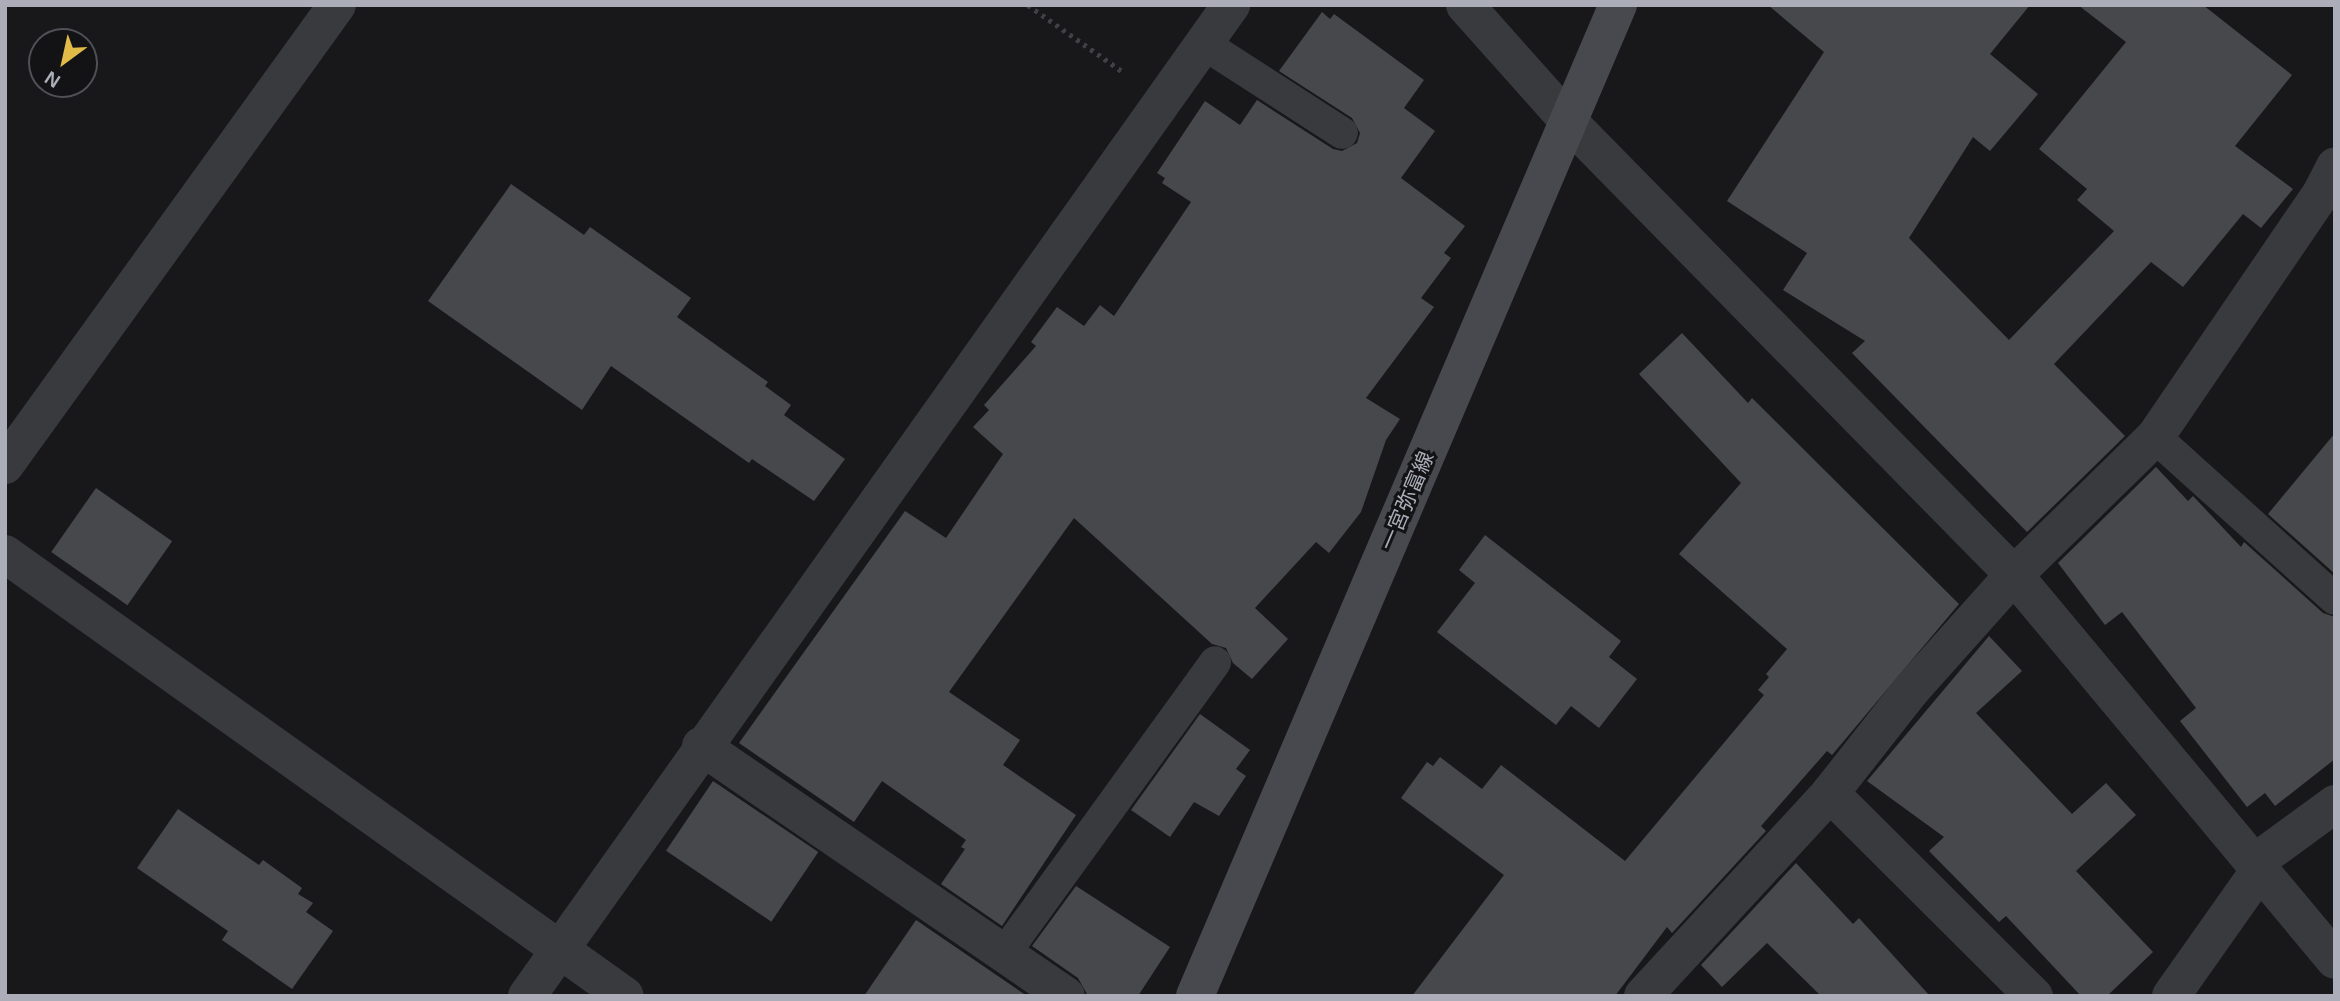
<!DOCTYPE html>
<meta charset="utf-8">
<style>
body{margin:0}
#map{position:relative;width:2340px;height:1001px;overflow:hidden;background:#18181a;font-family:Helvetica,"Noto Sans JP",sans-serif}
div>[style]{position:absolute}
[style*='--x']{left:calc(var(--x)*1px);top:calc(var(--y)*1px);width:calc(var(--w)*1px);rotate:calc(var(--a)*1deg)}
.building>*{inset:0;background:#47484c;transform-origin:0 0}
.path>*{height:4.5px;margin-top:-2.25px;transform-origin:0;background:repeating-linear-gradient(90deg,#3f4145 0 3.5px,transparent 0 8.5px)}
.service>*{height:32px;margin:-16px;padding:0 16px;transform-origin:16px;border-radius:16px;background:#393a3e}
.minor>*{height:38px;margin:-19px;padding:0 19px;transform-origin:19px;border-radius:19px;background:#393a3e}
.secondary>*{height:38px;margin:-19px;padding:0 19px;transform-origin:19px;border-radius:19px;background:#48494e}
span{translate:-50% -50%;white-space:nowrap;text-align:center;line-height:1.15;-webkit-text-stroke:6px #131315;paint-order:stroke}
.street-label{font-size:21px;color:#abaeb8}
.frame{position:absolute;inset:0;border:7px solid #abaeb8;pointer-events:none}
.north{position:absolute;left:28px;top:28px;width:70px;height:70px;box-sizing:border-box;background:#131315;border:2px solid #505156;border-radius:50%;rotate:213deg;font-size:19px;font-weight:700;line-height:28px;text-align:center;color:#abaeb8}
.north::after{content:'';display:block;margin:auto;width:24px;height:32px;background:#e2ba48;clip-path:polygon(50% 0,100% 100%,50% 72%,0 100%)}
</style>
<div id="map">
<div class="building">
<div style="clip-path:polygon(1768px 5px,2030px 5px,1990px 54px,2038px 94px,1990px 151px,1973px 137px,1909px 238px,2009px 340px,2114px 231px,2077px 200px,2087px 189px,2039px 149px,2126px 42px,2078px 5px,2203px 5px,2292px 75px,2235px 146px,2293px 189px,2261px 228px,2243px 214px,2183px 287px,2151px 262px,2054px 364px,2125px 436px,2027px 532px,1852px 353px,1865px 341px,1783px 290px,1807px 253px,1727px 201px,1824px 52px)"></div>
<div style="clip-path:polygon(1322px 12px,1330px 19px,1334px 14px,1424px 80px,1404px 108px,1435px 131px,1401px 178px,1465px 226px,1444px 253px,1451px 258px,1421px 298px,1434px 307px,1366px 398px,1400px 419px,1386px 440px,1361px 512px,1329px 553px,1316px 542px,1255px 608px,1288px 639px,1252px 679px,1233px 663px,1226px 648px,1212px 644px,1074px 518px,949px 692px,1020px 740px,1003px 765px,1076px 815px,1002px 926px,941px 884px,965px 849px,961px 847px,966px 840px,882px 781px,854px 822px,739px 743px,905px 511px,946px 538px,1003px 454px,973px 427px,989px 410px,984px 405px,1036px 346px,1031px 342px,1057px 307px,1084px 326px,1100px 305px,1114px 316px,1191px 202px,1162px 183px,1165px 178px,1157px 173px,1205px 101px,1240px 125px,1257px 100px,1333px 149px,1342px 151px,1357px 143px,1360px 133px,1352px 118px,1279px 71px)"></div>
<div style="clip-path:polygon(511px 184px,584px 235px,590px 227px,691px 298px,677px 317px,768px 382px,765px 386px,791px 405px,784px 415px,845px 459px,814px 501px,752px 459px,749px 463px,611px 366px,582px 410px,428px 301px)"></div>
<div style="clip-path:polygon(1682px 333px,1748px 403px,1752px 398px,1959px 604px,1832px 755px,1827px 751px,1761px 826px,1766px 831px,1672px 933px,1667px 927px,1615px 996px,1412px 996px,1504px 875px,1401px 798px,1427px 762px,1433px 766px,1440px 757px,1482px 789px,1501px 765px,1625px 861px,1764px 695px,1758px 690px,1769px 677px,1766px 674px,1787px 649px,1679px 554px,1741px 483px,1639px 374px)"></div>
<div style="clip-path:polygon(2335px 433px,2335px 574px,2268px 514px)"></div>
<div style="clip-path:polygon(2156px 467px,2188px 501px,2193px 496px,2241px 547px,2244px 542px,2323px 613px,2335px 617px,2335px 759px,2275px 806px,2265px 793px,2247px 807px,2180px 721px,2196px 708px,2122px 612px,2105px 625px,2058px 563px)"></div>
<div style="left:96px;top:488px;width:93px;height:78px;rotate:35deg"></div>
<div style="clip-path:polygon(1485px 535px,1621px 641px,1609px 657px,1637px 679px,1599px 728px,1571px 706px,1556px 725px,1437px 632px,1475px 583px,1459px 570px)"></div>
<div style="clip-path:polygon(1989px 636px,2022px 671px,1976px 713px,2072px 814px,2106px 783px,2136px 815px,2076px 871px,2153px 952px,2107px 996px,2081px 996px,2006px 916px,1999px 922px,1929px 851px,1944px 837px,1867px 781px)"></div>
<div style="clip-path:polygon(1200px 714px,1250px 750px,1236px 769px,1246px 776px,1219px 816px,1194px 802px,1170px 837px,1131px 810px)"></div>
<div style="left:713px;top:781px;width:127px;height:84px;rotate:34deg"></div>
<div style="clip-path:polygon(178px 809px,259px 865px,263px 860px,302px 888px,298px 894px,313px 903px,306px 912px,333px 931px,292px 989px,222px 940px,228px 931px,137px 868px)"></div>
<div style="clip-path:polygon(1796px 863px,1853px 924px,1859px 918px,1930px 996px,1821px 996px,1767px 943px,1722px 987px,1701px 965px)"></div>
<div style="clip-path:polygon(1076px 886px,1170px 947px,1138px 996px,1088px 996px,1078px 978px,1032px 946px)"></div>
<div style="clip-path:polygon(916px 920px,1027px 996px,864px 996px)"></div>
</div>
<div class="path">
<div style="--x:1028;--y:5;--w:115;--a:35.1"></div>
</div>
<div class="service">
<div style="--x:1204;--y:44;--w:164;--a:32.8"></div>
<div style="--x:2155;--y:437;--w:242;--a:42"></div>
<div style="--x:1004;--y:954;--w:360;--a:-54.1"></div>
</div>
<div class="minor">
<div style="--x:1465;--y:5;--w:158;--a:48.3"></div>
<div style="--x:1570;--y:123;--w:634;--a:45.51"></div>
<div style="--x:2014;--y:575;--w:501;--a:50.18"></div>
<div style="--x:5;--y:465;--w:567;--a:-54.18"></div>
<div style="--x:5;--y:554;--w:761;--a:35.49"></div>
<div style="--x:701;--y:746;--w:442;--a:34.4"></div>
<div style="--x:1830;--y:793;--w:288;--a:44.9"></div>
<div style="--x:2254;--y:863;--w:100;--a:-36.1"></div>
<div style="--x:527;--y:996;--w:1216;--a:-54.61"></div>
<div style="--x:1643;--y:996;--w:276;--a:-47.3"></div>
<div style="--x:1830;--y:793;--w:131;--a:-51.8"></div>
<div style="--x:1911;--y:690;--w:154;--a:-48.2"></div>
<div style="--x:2014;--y:575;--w:197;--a:-44.4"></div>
<div style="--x:2155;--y:437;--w:294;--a:-55.7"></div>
<div style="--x:2321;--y:194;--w:31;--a:-63"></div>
<div style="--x:2171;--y:996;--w:154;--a:-54.8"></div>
</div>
<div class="secondary">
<div style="--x:1195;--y:996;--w:1078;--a:-66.89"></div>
</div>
<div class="street-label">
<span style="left:1407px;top:501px;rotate:-67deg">一宮弥富線</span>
</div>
<div class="frame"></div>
<div class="north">N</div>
</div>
